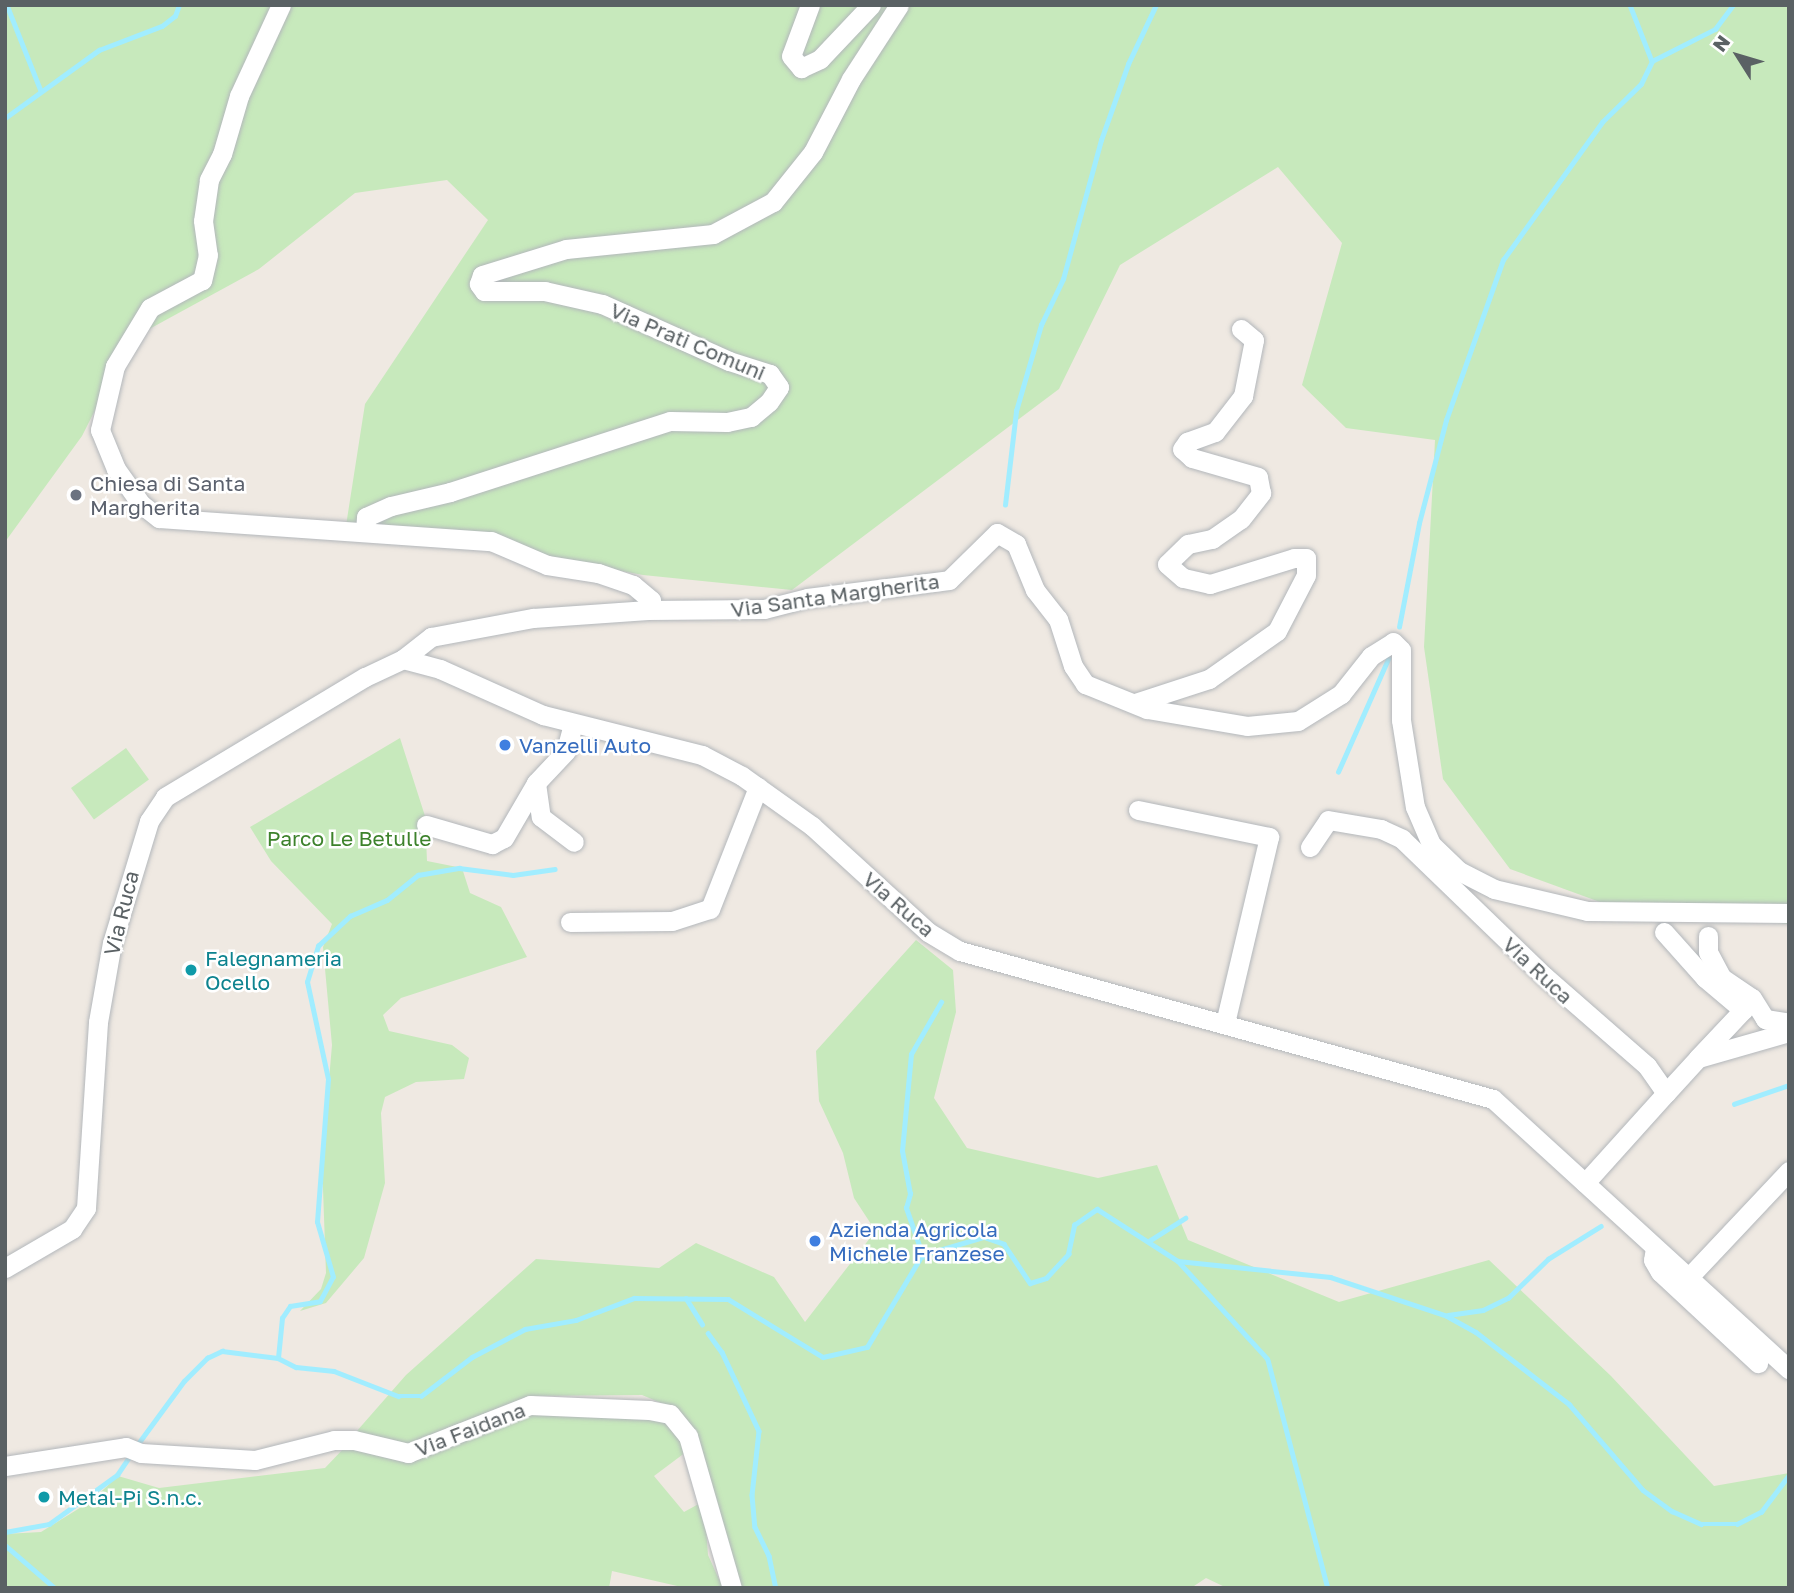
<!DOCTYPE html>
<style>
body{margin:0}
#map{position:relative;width:1794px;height:1593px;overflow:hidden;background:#efe9e2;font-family:"Golos Text",sans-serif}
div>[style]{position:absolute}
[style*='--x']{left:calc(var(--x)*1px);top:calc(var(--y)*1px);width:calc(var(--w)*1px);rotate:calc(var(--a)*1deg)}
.green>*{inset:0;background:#c7e9bc;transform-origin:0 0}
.stream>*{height:4.5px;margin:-2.25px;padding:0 2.25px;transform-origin:2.25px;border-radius:2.25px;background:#a1edff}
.roads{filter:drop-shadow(0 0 2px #b3b7bb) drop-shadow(0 0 2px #b3b7bb)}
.minor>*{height:19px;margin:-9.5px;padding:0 9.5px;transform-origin:9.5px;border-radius:9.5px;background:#fff}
.dots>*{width:19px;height:19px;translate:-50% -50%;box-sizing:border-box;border:4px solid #fff;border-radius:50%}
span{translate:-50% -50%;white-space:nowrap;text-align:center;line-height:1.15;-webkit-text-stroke:5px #fff;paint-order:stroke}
.street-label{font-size:21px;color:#5a6164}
.worship-label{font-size:21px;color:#5b616d}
.left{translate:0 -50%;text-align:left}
.shop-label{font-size:21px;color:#366cbe}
.park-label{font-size:21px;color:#3d822c}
.culture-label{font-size:21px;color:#0d838f}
.frame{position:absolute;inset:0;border:7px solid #5a6164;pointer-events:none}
.north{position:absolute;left:1703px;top:21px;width:70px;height:70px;-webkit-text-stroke:5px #fff;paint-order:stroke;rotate:307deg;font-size:19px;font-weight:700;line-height:28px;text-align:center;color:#5a6164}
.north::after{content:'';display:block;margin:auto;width:24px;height:32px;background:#5a6164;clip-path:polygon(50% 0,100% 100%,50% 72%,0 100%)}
</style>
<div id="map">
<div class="green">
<div style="clip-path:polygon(10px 5px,1789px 5px,1789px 924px,1619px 909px,1510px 869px,1443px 779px,1424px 647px,1435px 440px,1346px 428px,1302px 385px,1342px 243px,1278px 167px,1120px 265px,1059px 389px,792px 590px,643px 575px,452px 540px,345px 532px,365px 404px,488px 220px,447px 180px,355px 193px,259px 269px,131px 339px,82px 436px,5px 542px,5px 10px)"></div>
<div style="clip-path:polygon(400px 738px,425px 816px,427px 861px,462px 868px,470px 893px,501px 907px,527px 957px,401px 998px,383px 1015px,389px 1031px,452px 1045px,469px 1058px,464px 1079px,416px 1082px,385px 1097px,381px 1113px,385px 1183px,364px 1258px,326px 1303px,300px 1311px,321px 1289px,326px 1273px,322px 1161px,332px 1045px,323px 947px,332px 924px,271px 861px,250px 827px)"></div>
<div style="left:126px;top:748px;width:39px;height:68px;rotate:54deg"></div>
<div style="clip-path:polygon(916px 940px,953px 970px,956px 1012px,934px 1098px,967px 1148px,1098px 1178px,1157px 1165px,1188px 1240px,1339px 1302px,1489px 1260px,1611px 1376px,1714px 1486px,1789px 1473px,1789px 1588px,1227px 1588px,1206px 1578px,1191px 1588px,739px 1588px,675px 1409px,642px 1395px,529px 1396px,406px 1446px,356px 1432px,406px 1375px,536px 1259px,659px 1268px,696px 1243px,774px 1277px,805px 1322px,870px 1238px,871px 1224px,854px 1198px,843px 1153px,819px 1101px,816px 1051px)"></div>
<div style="clip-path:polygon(533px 1411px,659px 1418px,676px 1428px,686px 1452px,654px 1476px,684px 1512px,704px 1501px,708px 1555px,723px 1588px,686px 1588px,612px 1571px,609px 1588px,5px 1588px,5px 1534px,41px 1532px,91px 1501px,118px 1476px,159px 1488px,325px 1468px,345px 1447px,407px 1463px)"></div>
</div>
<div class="stream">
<div style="--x:7;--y:5;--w:92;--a:68.4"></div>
<div style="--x:1630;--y:5;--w:60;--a:68.6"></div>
<div style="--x:5;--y:118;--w:116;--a:-35.9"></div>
<div style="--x:99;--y:50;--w:67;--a:-20.9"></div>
<div style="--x:162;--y:26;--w:16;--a:-38"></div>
<div style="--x:175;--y:16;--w:12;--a:-70"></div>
<div style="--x:1005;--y:505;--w:95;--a:-83.3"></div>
<div style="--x:1016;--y:411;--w:90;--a:-73.8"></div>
<div style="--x:1041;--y:325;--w:51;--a:-64.4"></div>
<div style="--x:1063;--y:279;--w:144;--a:-74.7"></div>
<div style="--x:1101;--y:140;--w:81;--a:-70.4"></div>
<div style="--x:1128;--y:64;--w:65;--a:-64.6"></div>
<div style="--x:1399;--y:627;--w:106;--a:-79.1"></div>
<div style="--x:1419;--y:523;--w:106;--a:-75.3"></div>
<div style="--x:1446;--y:420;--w:170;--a:-70.4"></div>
<div style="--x:1503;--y:260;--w:170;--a:-54.3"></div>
<div style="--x:1602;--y:122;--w:54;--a:-44.3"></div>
<div style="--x:1641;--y:84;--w:25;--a:-64"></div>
<div style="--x:1652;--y:61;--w:71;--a:-26.9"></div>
<div style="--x:1715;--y:29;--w:30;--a:-53"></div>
<div style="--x:1338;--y:772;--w:124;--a:-66.1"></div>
<div style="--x:1734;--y:1104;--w:58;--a:-19.1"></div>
<div style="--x:1149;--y:1241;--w:43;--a:-32.6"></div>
<div style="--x:923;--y:1257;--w:52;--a:-109.1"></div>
<div style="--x:906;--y:1208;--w:15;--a:-74"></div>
<div style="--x:910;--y:1194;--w:44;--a:-100.5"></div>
<div style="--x:902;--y:1151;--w:97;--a:-84.7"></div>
<div style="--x:911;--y:1054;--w:60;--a:-60"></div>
<div style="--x:1178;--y:1261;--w:132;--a:47.5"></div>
<div style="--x:686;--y:1298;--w:31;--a:58"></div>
<div style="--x:1448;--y:1315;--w:35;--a:-8"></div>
<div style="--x:1483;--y:1310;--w:28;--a:-26"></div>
<div style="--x:1508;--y:1298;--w:56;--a:-44.3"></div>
<div style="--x:1548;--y:1259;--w:62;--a:-31.9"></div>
<div style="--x:708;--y:1333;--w:24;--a:54"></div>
<div style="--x:722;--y:1352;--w:87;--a:64.9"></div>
<div style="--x:759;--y:1431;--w:64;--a:96.2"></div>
<div style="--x:752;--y:1495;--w:32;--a:85"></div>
<div style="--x:755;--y:1527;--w:32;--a:64"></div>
<div style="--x:769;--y:1556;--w:33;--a:78"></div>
<div style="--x:278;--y:1358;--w:40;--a:-84.3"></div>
<div style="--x:282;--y:1318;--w:14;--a:-56"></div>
<div style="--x:290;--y:1306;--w:30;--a:-9"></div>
<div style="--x:320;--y:1301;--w:27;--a:-62"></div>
<div style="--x:333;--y:1277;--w:57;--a:-106.2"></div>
<div style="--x:317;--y:1222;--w:143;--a:-85.6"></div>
<div style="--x:328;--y:1079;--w:99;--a:-102.2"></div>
<div style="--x:307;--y:982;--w:38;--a:-73"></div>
<div style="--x:318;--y:946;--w:44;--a:-43.2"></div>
<div style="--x:350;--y:916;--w:40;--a:-23.4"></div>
<div style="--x:387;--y:900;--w:40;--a:-39"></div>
<div style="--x:418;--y:875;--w:42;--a:-9.7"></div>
<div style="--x:459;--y:868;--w:54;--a:7.4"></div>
<div style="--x:513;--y:875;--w:42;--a:-8.1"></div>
<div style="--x:1268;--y:1360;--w:236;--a:75.3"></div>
<div style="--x:137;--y:1445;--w:79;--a:-53.7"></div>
<div style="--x:184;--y:1381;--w:33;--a:-45"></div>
<div style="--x:207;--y:1358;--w:17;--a:-25"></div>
<div style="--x:222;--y:1351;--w:56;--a:7.1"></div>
<div style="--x:278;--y:1358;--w:20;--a:27"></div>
<div style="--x:296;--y:1367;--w:38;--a:6"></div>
<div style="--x:334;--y:1371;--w:69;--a:21.3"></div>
<div style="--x:398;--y:1396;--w:23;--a:0"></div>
<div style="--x:421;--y:1396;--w:64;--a:-37.4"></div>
<div style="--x:472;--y:1357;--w:60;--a:-27.8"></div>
<div style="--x:525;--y:1329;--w:52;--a:-10"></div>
<div style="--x:576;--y:1320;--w:62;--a:-20.8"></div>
<div style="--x:634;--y:1298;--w:94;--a:0.6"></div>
<div style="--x:728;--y:1299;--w:111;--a:31.4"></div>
<div style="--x:823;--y:1357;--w:45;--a:-12.8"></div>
<div style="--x:867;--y:1347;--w:107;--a:-59.1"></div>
<div style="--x:922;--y:1255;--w:65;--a:-16.2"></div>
<div style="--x:984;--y:1237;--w:21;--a:19"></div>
<div style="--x:1004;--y:1244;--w:47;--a:56.3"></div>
<div style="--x:1030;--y:1283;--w:17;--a:-17"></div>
<div style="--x:1046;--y:1278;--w:33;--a:-47"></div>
<div style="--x:1068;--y:1254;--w:30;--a:-78"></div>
<div style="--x:1074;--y:1225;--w:28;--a:-35"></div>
<div style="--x:1097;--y:1209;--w:96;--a:32.7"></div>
<div style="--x:1178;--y:1261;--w:153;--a:6"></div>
<div style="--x:1330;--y:1277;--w:123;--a:18.4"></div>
<div style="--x:1447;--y:1316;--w:33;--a:29"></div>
<div style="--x:1476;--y:1332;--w:118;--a:37.7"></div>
<div style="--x:1569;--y:1404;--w:113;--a:49.3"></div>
<div style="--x:1643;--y:1490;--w:36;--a:36"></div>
<div style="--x:1672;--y:1511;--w:32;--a:24"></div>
<div style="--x:1701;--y:1524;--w:36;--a:0"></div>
<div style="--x:1737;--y:1524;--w:27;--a:-27"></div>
<div style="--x:1761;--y:1512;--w:46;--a:-52.9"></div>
<div style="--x:5;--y:1532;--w:45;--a:-10.3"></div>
<div style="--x:49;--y:1524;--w:84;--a:-35.8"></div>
<div style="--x:117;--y:1475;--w:23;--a:-56"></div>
<div style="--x:5;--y:1545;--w:66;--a:40.7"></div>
</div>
<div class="roads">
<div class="minor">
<div style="--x:281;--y:5;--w:100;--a:114.8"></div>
<div style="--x:239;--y:96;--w:60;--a:106.3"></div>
<div style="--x:222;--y:154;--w:29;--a:117"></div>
<div style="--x:209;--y:180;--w:41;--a:98.3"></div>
<div style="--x:203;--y:221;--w:34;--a:82"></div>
<div style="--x:208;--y:255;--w:26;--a:103"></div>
<div style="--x:202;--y:280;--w:59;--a:151.7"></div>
<div style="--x:150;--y:308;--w:68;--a:121.1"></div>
<div style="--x:115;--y:366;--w:66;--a:103.2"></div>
<div style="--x:100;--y:430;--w:42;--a:67.7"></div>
<div style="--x:116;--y:469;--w:43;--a:54.5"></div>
<div style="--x:141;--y:504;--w:23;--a:38"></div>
<div style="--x:159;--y:518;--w:333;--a:4"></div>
<div style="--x:491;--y:541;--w:61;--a:23.2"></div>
<div style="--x:547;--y:565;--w:52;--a:8.9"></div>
<div style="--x:598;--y:573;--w:37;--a:19"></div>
<div style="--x:633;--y:585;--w:23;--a:40"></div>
<div style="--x:651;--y:600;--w:10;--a:107"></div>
<div style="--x:810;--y:5;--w:54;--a:110.4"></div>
<div style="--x:791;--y:56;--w:16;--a:50"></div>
<div style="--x:801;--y:68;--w:21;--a:-25"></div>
<div style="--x:820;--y:59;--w:74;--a:-46.6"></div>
<div style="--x:365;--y:532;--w:15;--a:-86"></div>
<div style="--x:366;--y:517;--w:27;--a:-24"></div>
<div style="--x:391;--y:506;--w:61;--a:-13.3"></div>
<div style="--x:450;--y:492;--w:231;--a:-17.9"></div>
<div style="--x:670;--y:421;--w:57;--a:1"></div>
<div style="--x:727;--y:422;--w:25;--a:-12"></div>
<div style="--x:751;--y:417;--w:23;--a:-40"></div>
<div style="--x:769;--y:402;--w:18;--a:-56"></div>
<div style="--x:779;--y:387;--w:16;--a:-125"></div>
<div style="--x:770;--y:374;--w:43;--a:-162.4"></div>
<div style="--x:729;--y:361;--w:139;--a:-155.8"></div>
<div style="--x:602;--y:304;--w:58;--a:-167.2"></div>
<div style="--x:545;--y:291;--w:61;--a:180"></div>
<div style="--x:484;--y:291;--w:9;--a:-126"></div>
<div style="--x:479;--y:284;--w:9;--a:-72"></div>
<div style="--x:482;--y:275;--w:88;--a:-17.2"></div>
<div style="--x:566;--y:249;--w:148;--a:-5.8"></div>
<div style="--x:713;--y:234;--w:68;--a:-28.1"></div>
<div style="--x:773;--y:202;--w:64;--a:-51.3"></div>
<div style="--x:813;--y:152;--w:82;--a:-62.5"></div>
<div style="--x:851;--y:79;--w:88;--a:-57"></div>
<div style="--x:403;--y:659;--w:36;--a:-38"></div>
<div style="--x:431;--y:637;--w:104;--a:-10.6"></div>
<div style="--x:533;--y:618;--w:115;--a:-4"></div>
<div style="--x:648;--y:610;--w:116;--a:-0.5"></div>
<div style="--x:764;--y:609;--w:44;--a:-14.3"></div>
<div style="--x:807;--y:598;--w:143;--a:-7.2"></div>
<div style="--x:949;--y:580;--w:67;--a:-44.4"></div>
<div style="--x:997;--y:533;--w:22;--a:30"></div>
<div style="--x:1016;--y:544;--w:50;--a:67.6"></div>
<div style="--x:1035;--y:590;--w:37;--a:52"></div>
<div style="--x:1058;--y:619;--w:49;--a:72.3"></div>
<div style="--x:1073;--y:666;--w:22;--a:56"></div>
<div style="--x:1085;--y:684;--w:67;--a:22"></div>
<div style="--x:1147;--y:709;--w:101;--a:9.6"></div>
<div style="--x:1247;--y:726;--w:51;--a:-5.6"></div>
<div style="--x:1298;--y:721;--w:51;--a:-32.1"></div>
<div style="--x:1341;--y:694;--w:48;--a:-51.7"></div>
<div style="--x:1371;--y:656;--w:26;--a:-32"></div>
<div style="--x:1393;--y:642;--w:11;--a:45"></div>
<div style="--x:1401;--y:650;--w:70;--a:90"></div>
<div style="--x:1401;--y:720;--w:88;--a:80.9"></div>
<div style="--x:1415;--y:807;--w:40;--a:66.6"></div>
<div style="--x:1431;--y:844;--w:39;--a:44"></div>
<div style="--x:1459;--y:871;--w:39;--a:27"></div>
<div style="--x:1494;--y:889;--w:96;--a:13.3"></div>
<div style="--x:1587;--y:911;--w:202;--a:0.6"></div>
<div style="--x:1135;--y:703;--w:78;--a:-18"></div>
<div style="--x:1209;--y:679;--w:83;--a:-35.2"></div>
<div style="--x:1277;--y:631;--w:63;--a:-62.6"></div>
<div style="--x:1306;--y:575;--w:17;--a:-90"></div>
<div style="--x:1306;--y:558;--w:12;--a:180"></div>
<div style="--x:1294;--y:558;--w:88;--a:162.8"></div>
<div style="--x:1210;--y:584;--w:28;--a:-167"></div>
<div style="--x:1183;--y:578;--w:21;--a:-139"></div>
<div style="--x:1167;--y:564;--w:29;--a:-44"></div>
<div style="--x:1188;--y:544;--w:25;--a:-12"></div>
<div style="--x:1212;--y:539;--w:35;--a:-35"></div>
<div style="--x:1241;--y:519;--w:33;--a:-52"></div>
<div style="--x:1261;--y:493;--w:16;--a:-101"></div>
<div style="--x:1258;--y:477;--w:69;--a:-163.9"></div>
<div style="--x:1192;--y:458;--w:13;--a:-138"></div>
<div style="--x:1182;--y:449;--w:9;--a:-54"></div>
<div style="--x:1187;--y:442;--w:30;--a:-20"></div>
<div style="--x:1215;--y:432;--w:46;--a:-52.1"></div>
<div style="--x:1243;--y:396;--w:57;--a:-78.9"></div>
<div style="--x:1254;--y:340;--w:17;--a:-140"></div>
<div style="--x:573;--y:724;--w:28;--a:105"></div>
<div style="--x:566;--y:751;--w:44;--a:133.2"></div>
<div style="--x:536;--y:783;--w:34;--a:82"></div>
<div style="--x:541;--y:817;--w:41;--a:37.1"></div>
<div style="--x:1138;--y:810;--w:134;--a:11.6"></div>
<div style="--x:1269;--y:837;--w:191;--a:103.3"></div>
<div style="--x:426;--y:825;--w:69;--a:16.1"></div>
<div style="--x:492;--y:844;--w:13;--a:-27"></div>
<div style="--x:504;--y:838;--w:64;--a:-59.8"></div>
<div style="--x:1310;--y:847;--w:32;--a:-56"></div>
<div style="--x:1328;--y:820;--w:54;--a:9.6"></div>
<div style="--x:1381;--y:829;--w:23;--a:25"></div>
<div style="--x:1402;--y:839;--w:197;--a:44"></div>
<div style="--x:1544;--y:976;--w:137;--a:41.1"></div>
<div style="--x:1647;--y:1066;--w:33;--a:55"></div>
<div style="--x:1666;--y:1093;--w:121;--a:132"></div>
<div style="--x:570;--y:922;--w:102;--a:-0.6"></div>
<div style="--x:672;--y:921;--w:40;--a:-18"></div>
<div style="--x:710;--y:909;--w:131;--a:-68.5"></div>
<div style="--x:1664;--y:932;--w:62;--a:48.3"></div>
<div style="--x:1705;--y:978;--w:50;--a:40.1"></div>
<div style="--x:1743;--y:1010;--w:66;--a:133.2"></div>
<div style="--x:1708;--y:936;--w:16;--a:90"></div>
<div style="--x:1708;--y:952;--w:30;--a:62"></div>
<div style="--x:1722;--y:978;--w:36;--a:34"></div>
<div style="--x:1752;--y:998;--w:25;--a:58"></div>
<div style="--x:1765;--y:1019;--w:24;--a:9"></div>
<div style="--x:1666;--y:1093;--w:47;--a:-47.6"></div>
<div style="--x:1698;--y:1058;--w:95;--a:-15.9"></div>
<div style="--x:1655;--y:1248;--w:12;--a:99"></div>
<div style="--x:1653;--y:1260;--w:14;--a:60"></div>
<div style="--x:1660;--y:1272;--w:134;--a:42.9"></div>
<div style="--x:5;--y:1268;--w:78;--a:-30.2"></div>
<div style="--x:72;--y:1229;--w:25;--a:-56"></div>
<div style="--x:86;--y:1208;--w:186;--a:-86.3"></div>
<div style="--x:98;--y:1022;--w:80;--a:-80"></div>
<div style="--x:112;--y:943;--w:127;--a:-73.1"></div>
<div style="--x:149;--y:821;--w:29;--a:-56"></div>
<div style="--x:165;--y:797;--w:233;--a:-31"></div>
<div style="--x:365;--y:677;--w:42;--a:-25.3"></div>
<div style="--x:403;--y:659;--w:38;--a:15"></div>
<div style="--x:440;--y:669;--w:113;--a:24.1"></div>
<div style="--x:543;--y:715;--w:164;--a:14.1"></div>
<div style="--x:702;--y:755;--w:45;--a:27.7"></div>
<div style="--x:742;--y:776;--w:86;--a:35.5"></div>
<div style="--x:812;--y:826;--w:157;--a:42.4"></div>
<div style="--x:928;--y:932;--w:37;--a:31"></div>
<div style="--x:960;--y:951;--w:553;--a:15.52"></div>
<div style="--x:1493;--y:1099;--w:401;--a:42.4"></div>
<div style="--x:1688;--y:1278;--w:147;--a:-46.7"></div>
<div style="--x:5;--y:1466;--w:122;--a:-8.9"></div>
<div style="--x:126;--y:1447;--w:16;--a:22"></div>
<div style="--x:141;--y:1453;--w:114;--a:3.5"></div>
<div style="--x:255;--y:1460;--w:81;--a:-14.2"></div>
<div style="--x:334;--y:1440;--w:20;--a:0"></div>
<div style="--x:354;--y:1440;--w:56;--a:13.5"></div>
<div style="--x:408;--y:1453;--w:131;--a:-21.5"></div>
<div style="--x:530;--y:1405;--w:119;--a:2.4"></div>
<div style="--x:649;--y:1410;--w:21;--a:11"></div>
<div style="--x:670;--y:1414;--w:28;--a:51"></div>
<div style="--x:688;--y:1436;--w:158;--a:73.9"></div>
</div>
</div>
<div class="dots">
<div style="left:76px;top:495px;background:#6b7280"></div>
<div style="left:505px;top:745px;background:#3f7fe0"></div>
<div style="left:191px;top:970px;background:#0f9aa8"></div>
<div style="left:815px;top:1241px;background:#3f7fe0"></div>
<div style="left:44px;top:1497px;background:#0f9aa8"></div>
</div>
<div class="street-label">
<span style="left:688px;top:341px;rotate:23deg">Via Prati Comuni</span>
<span style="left:835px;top:595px;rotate:-8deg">Via Santa Margherita</span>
<span style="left:899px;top:904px;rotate:41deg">Via Ruca</span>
<span style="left:121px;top:913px;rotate:-76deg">Via Ruca</span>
<span style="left:1538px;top:970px;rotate:43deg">Via Ruca</span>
<span style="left:470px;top:1429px;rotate:-21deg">Via Faidana</span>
</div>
<div class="worship-label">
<span class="left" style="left:90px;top:495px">Chiesa di Santa<br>Margherita</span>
</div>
<div class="shop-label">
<span class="left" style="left:519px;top:745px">Vanzelli Auto</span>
<span class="left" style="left:829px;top:1241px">Azienda Agricola<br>Michele Franzese</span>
</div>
<div class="park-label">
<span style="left:349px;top:838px">Parco Le Betulle</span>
</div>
<div class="culture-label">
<span class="left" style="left:205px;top:970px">Falegnameria<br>Ocello</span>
<span class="left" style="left:58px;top:1497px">Metal-Pi S.n.c.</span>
</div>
<div class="frame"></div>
<div class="north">N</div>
</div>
